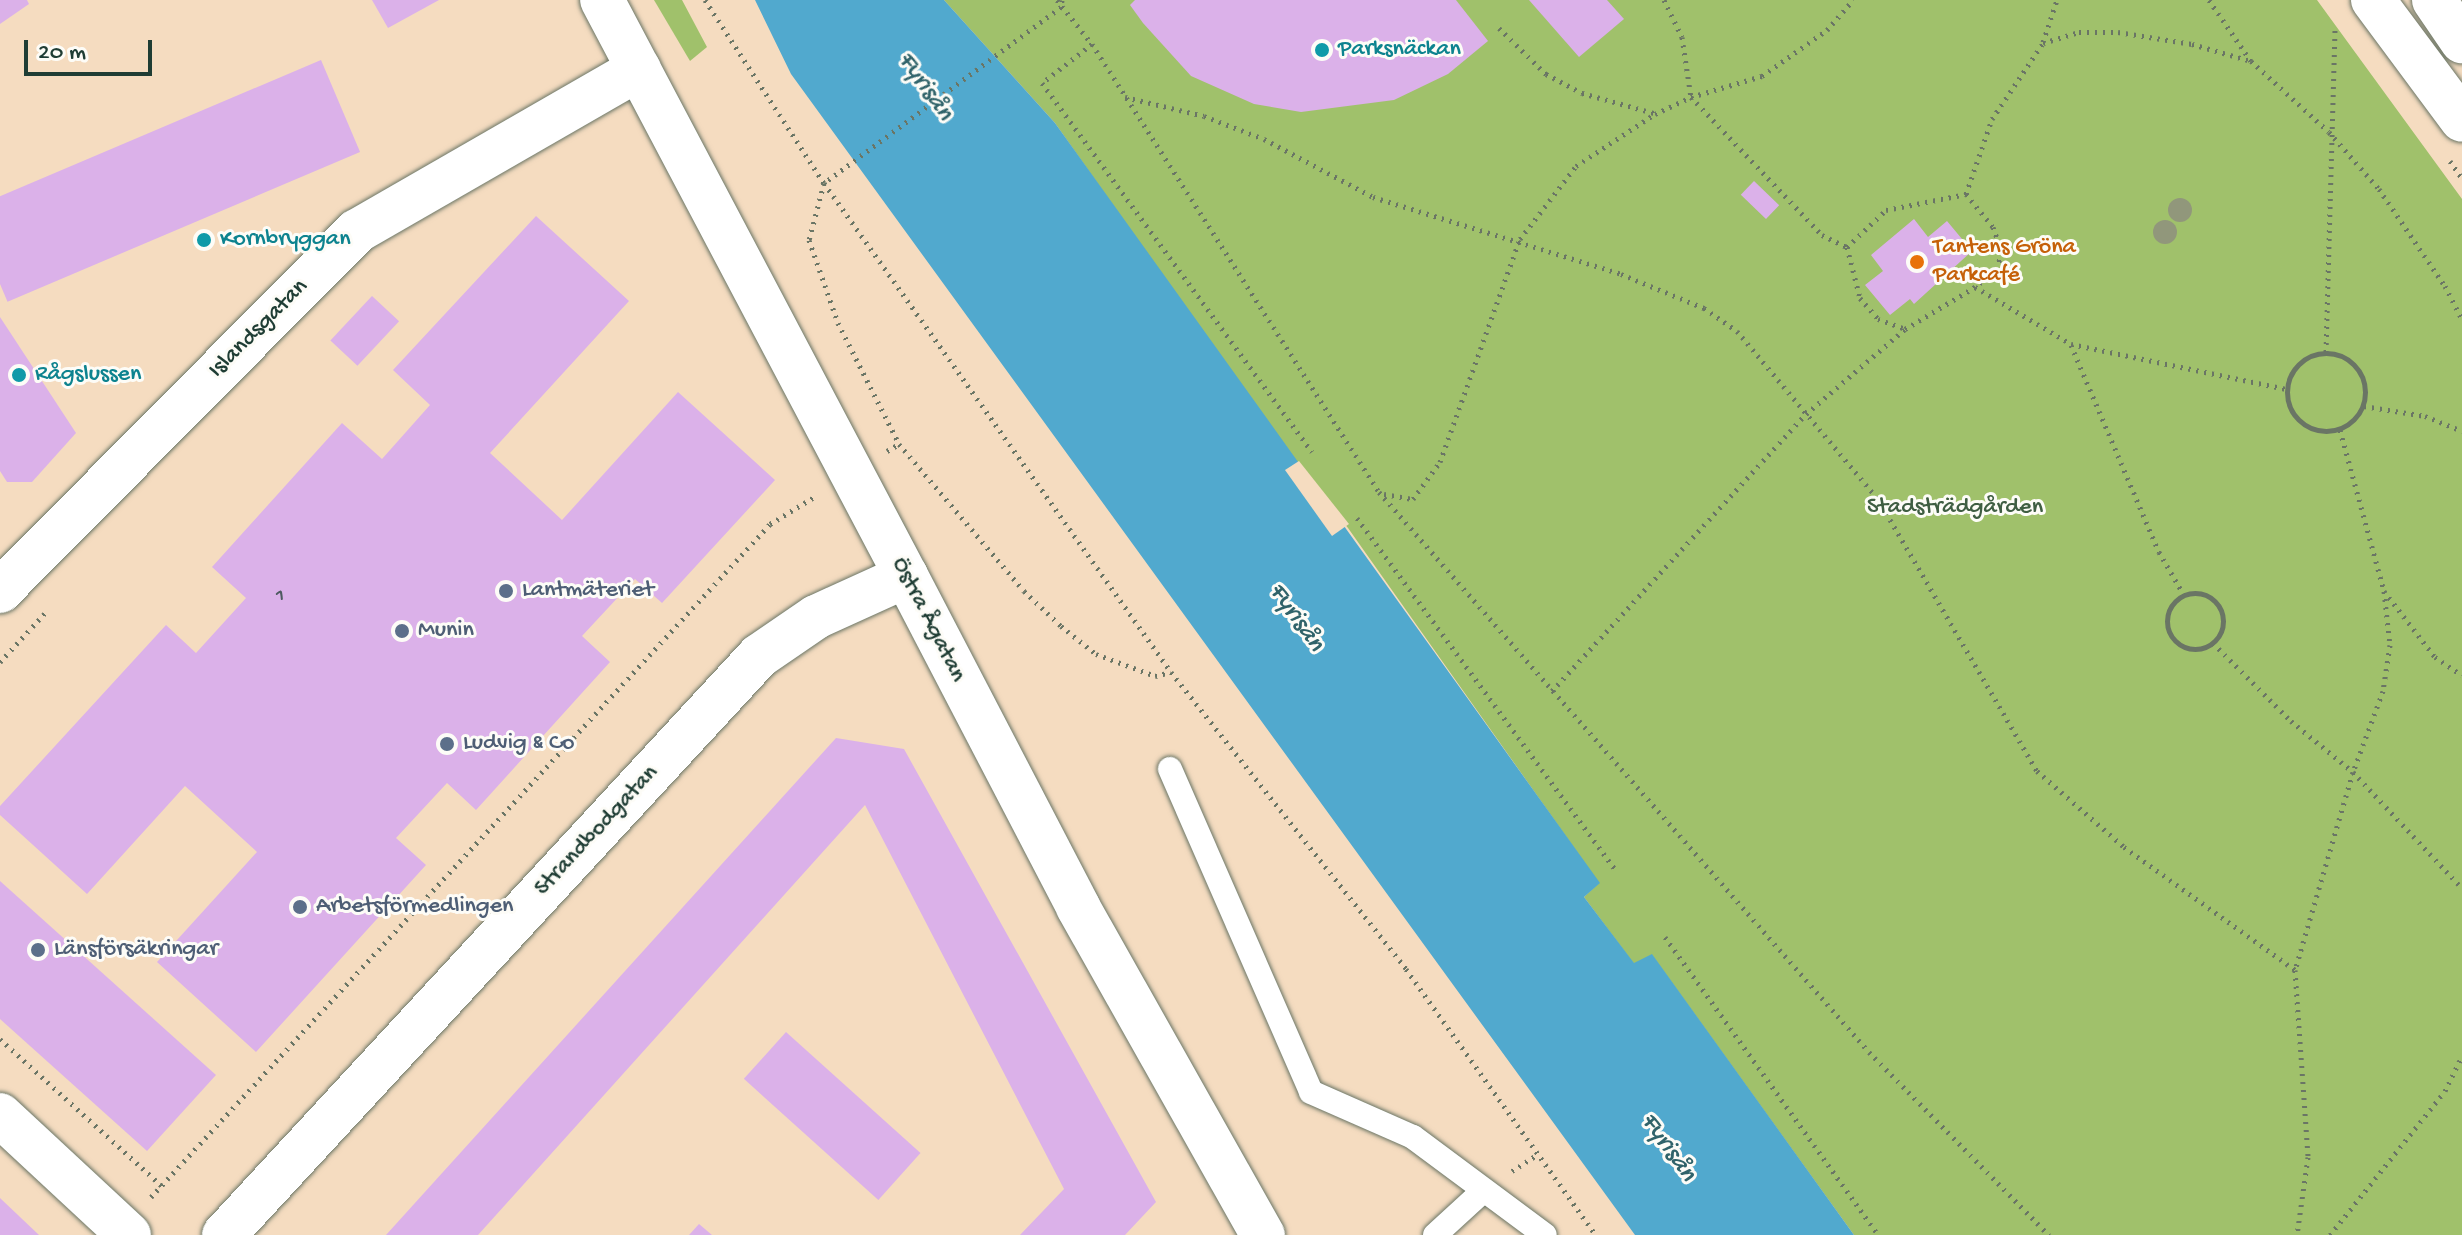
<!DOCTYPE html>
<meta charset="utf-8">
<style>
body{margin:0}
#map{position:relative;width:2462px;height:1235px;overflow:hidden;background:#f5dcc0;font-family:"Gochi Hand",sans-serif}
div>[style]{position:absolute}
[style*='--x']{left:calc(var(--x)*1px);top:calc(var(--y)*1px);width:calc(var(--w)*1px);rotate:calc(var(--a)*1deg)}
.green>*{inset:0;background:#a0c16b}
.water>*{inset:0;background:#51a9ce}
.pier>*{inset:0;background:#f5dcc0}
.building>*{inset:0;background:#dbb1e9;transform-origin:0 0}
.path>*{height:5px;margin-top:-2.5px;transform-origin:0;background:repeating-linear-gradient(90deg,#6a7565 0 2px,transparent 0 8px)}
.path>.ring{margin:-2.5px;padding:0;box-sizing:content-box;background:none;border:5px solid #6a7565;border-radius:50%}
.roads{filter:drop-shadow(0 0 2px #6a7565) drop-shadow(0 0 2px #6a7565)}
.service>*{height:24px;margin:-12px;padding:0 12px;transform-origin:12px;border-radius:12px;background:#fff}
.minor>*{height:44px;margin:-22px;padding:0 22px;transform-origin:22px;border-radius:22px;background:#fff}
.tertiary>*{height:44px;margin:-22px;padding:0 22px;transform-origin:22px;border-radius:22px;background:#fff}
.trees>*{width:24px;height:24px;margin:-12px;border-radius:50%;background:#91977b}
.dots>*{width:22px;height:22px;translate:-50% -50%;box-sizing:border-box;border:4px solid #fdfcf7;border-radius:50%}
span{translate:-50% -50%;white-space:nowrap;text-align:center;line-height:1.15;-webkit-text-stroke:6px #fdfcf7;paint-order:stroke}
.number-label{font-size:20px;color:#4e5a61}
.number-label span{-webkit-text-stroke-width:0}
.culture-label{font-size:24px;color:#0d838f}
.left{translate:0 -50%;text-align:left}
.food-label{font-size:24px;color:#c56008}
.street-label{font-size:24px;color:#1f3d34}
.park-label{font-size:24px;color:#3f5e42}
.service-label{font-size:24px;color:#4e5e75}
.water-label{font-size:26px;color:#30636a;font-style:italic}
.scale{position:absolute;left:24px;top:40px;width:128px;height:36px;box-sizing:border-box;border:4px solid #1f3d34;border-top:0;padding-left:10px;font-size:24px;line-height:28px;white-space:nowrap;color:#1f3d34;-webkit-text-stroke:6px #fdfcf7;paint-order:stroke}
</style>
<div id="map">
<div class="green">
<div style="clip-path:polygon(654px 0,682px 0,707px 47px,690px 61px)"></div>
<div style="clip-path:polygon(944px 0,2317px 0,2462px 199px,2462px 1235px,1854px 1235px,1652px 955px,1634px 964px,1584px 897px,1599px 883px,1348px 528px,1293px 460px,1055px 123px)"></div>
</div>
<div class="water">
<div style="clip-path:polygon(755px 0,944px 0,1055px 123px,1600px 883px,1584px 897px,1634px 963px,1652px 954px,1854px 1235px,1635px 1235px,791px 74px)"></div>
</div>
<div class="pier">
<div style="clip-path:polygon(1299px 461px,1349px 524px,1332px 536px,1285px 470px)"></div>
</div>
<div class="building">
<div style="clip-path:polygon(0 0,27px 0,29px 4px,0 24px)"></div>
<div style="clip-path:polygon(372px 0,439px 0,388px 28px)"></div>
<div style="clip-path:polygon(1135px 0,1456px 0,1488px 41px,1448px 74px,1394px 100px,1301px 112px,1254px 104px,1191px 76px,1143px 23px,1130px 5px)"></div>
<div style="clip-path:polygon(1529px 0,1607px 0,1624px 19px,1579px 57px)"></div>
<div style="left:321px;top:60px;width:100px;height:383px;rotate:67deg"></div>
<div style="left:1754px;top:181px;width:35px;height:19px;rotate:44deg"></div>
<div style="clip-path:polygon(536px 216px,629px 301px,490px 453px,562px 520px,678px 392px,775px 480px,662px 603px,635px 579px,582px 636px,610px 662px,476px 810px,447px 783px,396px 838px,426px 865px,256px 1052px,157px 962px,257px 852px,185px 786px,87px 894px,0 815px,0 806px,166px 625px,196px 653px,246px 598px,212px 567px,342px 423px,382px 459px,430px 405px,393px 370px)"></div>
<div style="clip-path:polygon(1914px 219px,1928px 237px,1947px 221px,1972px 251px,1914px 304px,1910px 299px,1890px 315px,1865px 285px,1883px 271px,1871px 255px)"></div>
<div style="left:372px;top:296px;width:37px;height:61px;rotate:43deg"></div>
<div style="clip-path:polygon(0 317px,76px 433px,32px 482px,7px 482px,0 471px)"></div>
<div style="clip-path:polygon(836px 738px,904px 749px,1156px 1202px,1125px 1235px,1020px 1235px,1064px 1189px,865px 805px,478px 1235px,386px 1235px)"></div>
<div style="clip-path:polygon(0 881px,216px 1075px,147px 1151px,0 1019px)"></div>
<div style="left:786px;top:1032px;width:181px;height:63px;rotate:42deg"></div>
<div style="clip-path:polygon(0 1198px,39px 1235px,0 1235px)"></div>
<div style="clip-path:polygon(699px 1224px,712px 1235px,689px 1235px)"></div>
</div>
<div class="path">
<div style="--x:705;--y:0;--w:218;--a:57"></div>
<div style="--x:824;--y:183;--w:600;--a:54.64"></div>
<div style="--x:1171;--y:672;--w:379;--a:51.6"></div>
<div style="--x:1406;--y:969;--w:327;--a:54.5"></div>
<div style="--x:1057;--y:0;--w:56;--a:51.5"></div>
<div style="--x:1092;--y:44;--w:532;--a:57.36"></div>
<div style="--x:1379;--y:492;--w:744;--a:48.81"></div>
<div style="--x:1869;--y:1052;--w:257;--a:45.5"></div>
<div style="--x:1062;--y:0;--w:7;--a:98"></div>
<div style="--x:1061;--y:7;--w:295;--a:143.4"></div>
<div style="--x:824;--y:183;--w:59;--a:104.7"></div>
<div style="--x:809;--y:240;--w:88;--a:70.7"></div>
<div style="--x:838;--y:323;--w:136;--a:63.2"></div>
<div style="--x:899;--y:444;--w:193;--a:49.6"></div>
<div style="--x:1024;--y:591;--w:51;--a:43.4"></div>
<div style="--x:1061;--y:626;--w:45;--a:38.7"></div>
<div style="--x:1096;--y:654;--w:63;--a:20.4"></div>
<div style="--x:1155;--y:676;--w:16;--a:-14"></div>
<div style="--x:1664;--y:0;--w:41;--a:64.1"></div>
<div style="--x:1682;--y:37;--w:61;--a:81.5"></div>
<div style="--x:1691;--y:97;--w:74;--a:-16.5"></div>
<div style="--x:1762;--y:76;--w:80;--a:-35.3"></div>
<div style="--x:1827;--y:30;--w:40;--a:-49"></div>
<div style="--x:2209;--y:0;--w:74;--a:55.5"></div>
<div style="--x:2251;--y:61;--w:105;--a:42.3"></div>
<div style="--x:2329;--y:132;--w:76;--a:48.7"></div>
<div style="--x:2379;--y:189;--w:117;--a:55.8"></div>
<div style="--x:2445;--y:286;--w:37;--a:63"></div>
<div style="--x:1499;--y:28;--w:66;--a:44.4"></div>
<div style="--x:1546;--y:74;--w:41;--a:27.8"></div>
<div style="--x:1582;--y:93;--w:75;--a:15.5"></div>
<div style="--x:2043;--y:42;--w:44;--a:-71.6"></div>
<div style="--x:1092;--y:44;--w:63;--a:142"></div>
<div style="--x:1042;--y:83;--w:457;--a:53.8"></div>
<div style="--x:1125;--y:97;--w:81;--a:13.5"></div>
<div style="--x:1204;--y:116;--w:64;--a:21"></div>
<div style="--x:1264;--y:139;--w:123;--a:28"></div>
<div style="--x:1373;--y:197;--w:260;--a:17.2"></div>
<div style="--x:1621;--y:274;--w:90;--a:22.3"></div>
<div style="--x:1704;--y:308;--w:40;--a:34.9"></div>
<div style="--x:1737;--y:331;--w:219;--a:50"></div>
<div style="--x:1878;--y:499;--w:315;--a:59.7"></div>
<div style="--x:2037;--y:771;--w:116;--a:41.1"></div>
<div style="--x:2124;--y:847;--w:211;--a:35.7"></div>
<div style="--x:2295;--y:970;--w:187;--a:86"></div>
<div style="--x:2308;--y:1157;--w:79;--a:98"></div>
<div style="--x:2450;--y:161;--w:21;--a:55"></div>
<div style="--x:1966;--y:194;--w:43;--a:50.7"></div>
<div style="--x:1993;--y:227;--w:27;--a:70"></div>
<div style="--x:2002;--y:252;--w:23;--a:108"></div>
<div style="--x:1995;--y:274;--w:23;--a:149"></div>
<div style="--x:1847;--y:247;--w:53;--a:75.7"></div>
<div style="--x:1860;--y:298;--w:28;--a:49"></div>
<div style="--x:1878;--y:319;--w:29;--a:20"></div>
<div style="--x:2071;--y:345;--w:225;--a:67"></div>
<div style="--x:2159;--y:552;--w:50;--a:59.8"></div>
<div style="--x:2326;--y:352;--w:327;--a:-88.4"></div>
<div class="ring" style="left:2287px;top:353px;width:73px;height:73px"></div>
<div style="--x:2364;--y:406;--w:62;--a:9.3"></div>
<div style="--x:2425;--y:416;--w:40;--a:22"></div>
<div style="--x:2340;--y:430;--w:167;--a:74.7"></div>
<div style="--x:2384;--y:591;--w:83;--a:52.3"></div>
<div style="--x:2435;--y:657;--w:32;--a:34"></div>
<div style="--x:887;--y:451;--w:14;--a:-30"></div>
<div style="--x:1384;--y:494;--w:29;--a:10"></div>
<div style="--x:1413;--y:499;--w:46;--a:-53.9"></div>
<div style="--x:1440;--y:462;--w:237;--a:-70.3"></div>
<div style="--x:1520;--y:239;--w:92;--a:-52.5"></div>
<div style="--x:1576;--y:166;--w:95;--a:-33.4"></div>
<div style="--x:1655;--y:114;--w:40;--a:-25"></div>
<div style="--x:1691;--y:97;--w:190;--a:46.5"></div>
<div style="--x:1822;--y:235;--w:28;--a:26"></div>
<div style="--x:1847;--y:247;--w:54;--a:-43.5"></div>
<div style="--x:1886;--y:210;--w:82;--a:-11.3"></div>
<div style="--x:1966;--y:194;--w:79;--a:-70.9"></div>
<div style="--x:1992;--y:119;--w:92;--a:-56.1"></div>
<div style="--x:2043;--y:43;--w:38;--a:-17"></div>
<div style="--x:2079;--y:32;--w:39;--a:0"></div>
<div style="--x:2118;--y:32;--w:75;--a:9.2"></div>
<div style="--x:2192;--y:44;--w:61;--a:16.1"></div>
<div style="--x:1357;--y:518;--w:439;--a:53.7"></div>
<div style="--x:2384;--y:591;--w:54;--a:83.7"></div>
<div style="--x:2390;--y:645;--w:47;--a:98.7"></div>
<div style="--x:2383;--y:691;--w:86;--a:110.3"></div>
<div style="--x:2353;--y:772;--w:159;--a:46.8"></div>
<div class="ring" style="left:2167px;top:593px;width:51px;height:51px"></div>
<div style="--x:2213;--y:643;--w:110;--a:45"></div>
<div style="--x:2291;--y:721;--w:80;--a:39.4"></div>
<div style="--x:2353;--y:772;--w:206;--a:106.3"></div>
<div style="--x:0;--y:662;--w:67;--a:-47.4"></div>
<div style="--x:1552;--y:691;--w:376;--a:-47.5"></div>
<div style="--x:1806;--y:414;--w:130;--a:-40.6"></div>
<div style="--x:1905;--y:329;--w:82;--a:-31"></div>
<div style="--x:1975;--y:287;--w:112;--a:30.7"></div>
<div style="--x:2071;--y:344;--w:220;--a:11.8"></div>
<div style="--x:1665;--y:937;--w:366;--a:54.4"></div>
<div style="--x:0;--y:1039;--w:220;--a:42.2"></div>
<div style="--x:1512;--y:1171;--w:31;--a:-33"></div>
<div style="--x:151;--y:1197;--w:914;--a:-47.39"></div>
<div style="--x:770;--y:524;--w:52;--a:-31.5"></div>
<div style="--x:2330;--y:1235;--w:184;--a:-51.4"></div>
<div style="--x:2445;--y:1091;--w:39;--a:-64"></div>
</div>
<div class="roads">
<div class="service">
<div style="--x:1170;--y:769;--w:352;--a:66.4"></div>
<div style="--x:1311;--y:1092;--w:111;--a:23.8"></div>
<div style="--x:1413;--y:1137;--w:164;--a:36.6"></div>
<div style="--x:1435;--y:1235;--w:64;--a:-42.5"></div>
</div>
<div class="minor">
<div style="--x:906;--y:576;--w:373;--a:62.5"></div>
<div style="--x:1078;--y:907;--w:377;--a:60.6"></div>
<div style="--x:0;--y:591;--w:507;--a:-45.24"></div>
<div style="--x:357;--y:231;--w:325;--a:-29.9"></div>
<div style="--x:0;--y:1115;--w:176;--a:42.9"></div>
</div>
<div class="tertiary">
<div style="--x:2373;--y:0;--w:149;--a:53.4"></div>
<div style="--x:2434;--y:0;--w:50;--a:55.7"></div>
<div style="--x:224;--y:1235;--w:788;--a:-47.26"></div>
<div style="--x:759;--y:656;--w:69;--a:-34.4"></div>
<div style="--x:816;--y:617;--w:99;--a:-24.5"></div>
<div style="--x:906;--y:576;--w:651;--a:-117.82"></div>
</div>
</div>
<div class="trees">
<div style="left:2180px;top:210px"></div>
<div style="left:2165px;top:232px"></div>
</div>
<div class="dots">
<div style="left:1322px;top:50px;background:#0f9aa8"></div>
<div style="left:204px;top:240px;background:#0f9aa8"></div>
<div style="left:1917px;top:262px;background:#e8710a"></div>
<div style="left:19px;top:375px;background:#0f9aa8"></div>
<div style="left:506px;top:591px;background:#5c6f8a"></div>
<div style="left:402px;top:631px;background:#5c6f8a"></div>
<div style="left:447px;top:744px;background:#5c6f8a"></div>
<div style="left:300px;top:907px;background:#5c6f8a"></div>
<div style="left:38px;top:950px;background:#5c6f8a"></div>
</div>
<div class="number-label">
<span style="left:280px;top:596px">1</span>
</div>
<div class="culture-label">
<span class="left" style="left:1338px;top:50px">Parksnäckan</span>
<span class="left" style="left:220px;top:240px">Kornbryggan</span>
<span class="left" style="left:35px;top:375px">Rågslussen</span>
</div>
<div class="food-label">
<span class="left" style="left:1933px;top:262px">Tantens Gröna<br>Parkcafé</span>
</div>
<div class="street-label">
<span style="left:259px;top:329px;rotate:-45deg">Islandsgatan</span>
<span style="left:928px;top:620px;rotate:63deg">Östra Ågatan</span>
<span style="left:597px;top:831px;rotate:-47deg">Strandbodgatan</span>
</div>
<div class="park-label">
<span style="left:1955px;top:508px">Stadsträdgården</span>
</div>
<div class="service-label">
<span class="left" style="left:522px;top:591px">Lantmäteriet</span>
<span class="left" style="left:418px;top:631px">Munin</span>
<span class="left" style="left:463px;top:744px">Ludvig &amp; Co</span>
<span class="left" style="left:316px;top:907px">Arbetsförmedlingen</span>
<span class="left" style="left:54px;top:950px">Länsförsäkringar</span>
</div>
<div class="water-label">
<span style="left:924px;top:87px;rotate:55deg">Fyrisån</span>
<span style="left:1295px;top:618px;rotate:55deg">Fyrisån</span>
<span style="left:1667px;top:1148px;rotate:55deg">Fyrisån</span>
</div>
<div class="scale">20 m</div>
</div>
